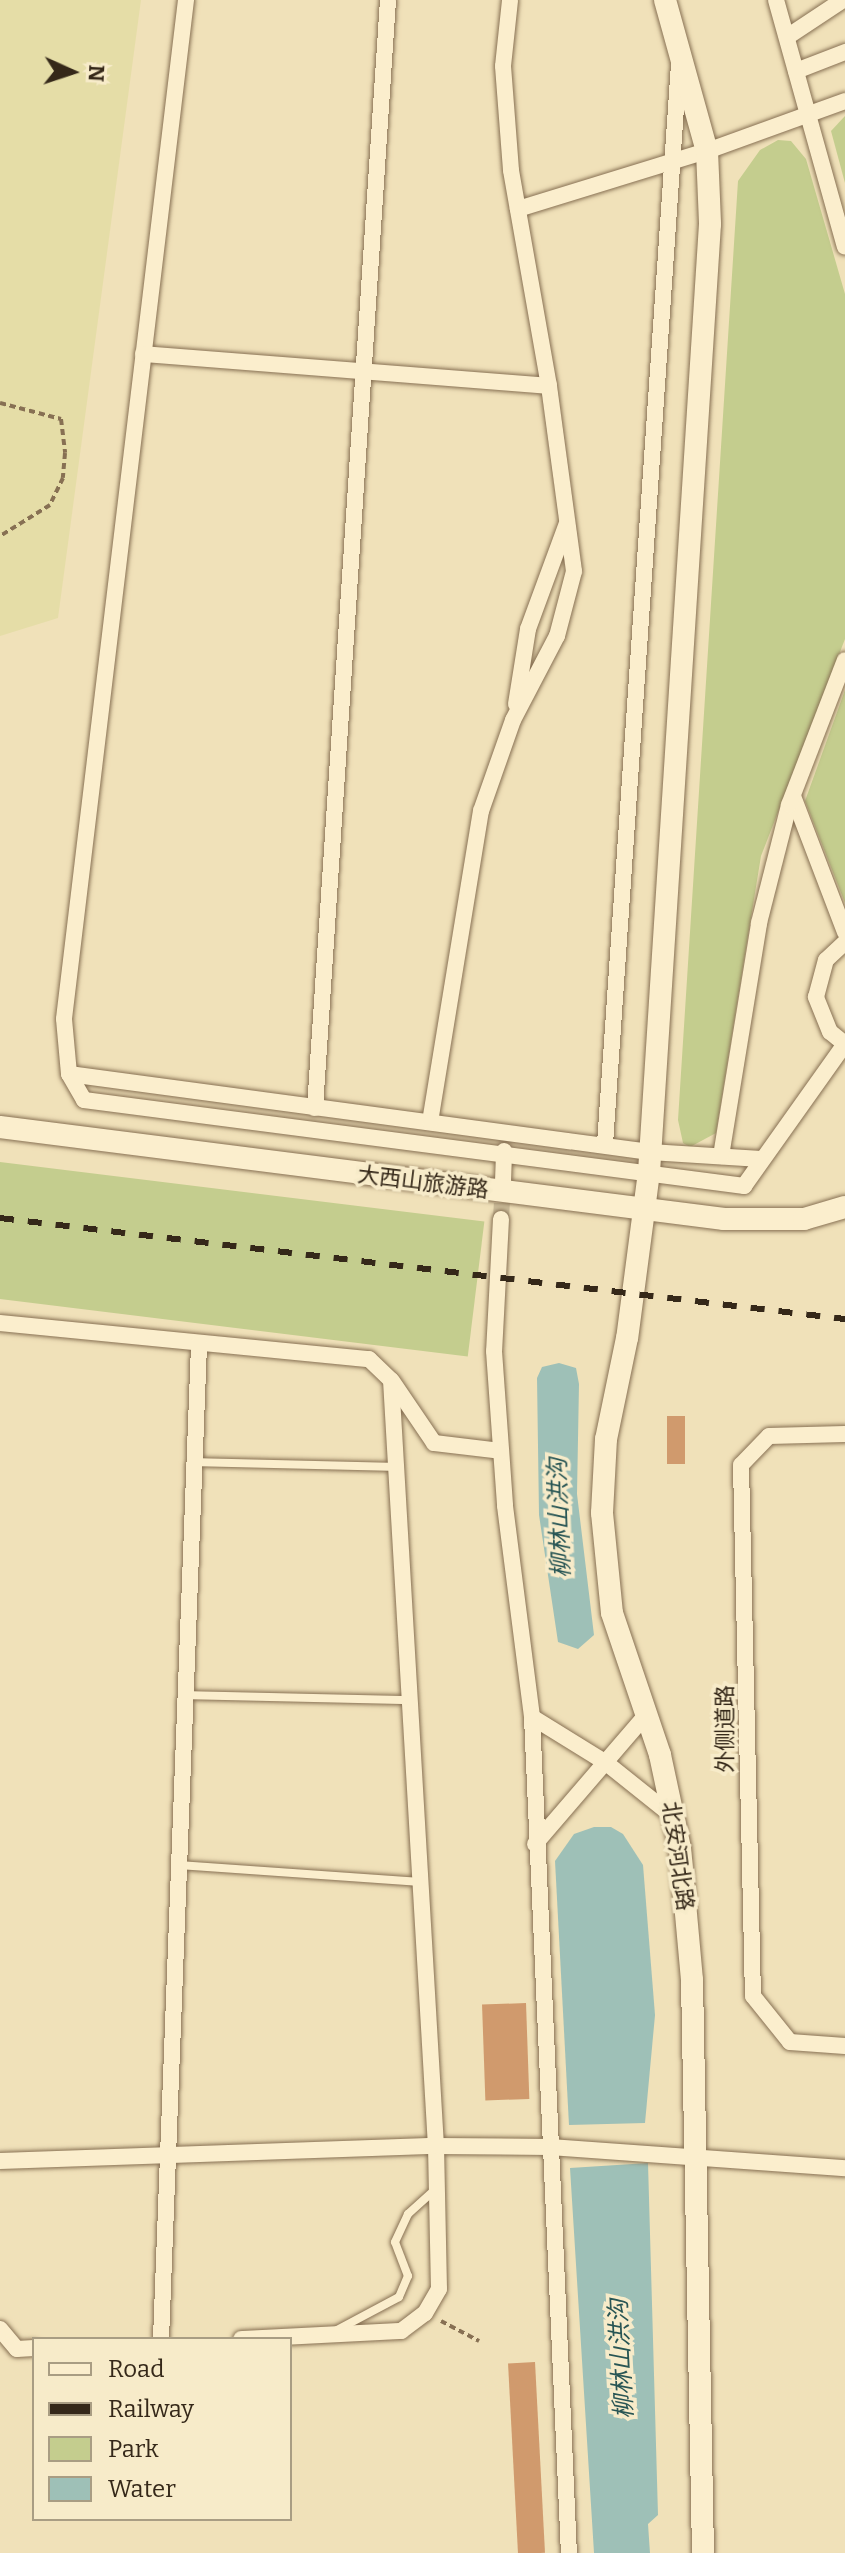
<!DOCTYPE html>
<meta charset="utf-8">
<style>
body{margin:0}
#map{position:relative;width:845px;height:2553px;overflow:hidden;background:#f0e1b9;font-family:Bitter,"Noto Sans SC",serif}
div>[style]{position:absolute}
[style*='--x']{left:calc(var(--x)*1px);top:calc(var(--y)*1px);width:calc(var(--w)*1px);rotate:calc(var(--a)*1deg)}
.farmland>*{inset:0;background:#e5dda7}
.green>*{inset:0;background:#c4cd8e;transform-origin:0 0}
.water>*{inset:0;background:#9ec0b7}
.building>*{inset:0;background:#d09a6d;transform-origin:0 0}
.street-tunnel>*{height:16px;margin-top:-8px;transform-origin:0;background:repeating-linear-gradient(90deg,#cbbc99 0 16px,transparent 0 24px)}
.path>*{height:4px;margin-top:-2px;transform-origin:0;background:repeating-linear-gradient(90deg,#877053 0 6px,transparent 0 10px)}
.roads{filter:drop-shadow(0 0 2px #877053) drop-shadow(0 0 2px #877053)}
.lane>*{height:8px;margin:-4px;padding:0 4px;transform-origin:4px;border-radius:4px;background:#fbeecd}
.street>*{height:16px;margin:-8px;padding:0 8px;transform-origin:8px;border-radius:8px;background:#fbeecd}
.secondary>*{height:22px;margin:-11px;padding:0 11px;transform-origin:11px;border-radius:11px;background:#fbeecd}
.rail>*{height:6px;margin-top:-3px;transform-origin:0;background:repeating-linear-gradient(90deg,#352819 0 14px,transparent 0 28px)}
span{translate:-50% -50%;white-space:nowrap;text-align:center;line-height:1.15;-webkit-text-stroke:7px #f7ebc9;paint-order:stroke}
.street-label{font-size:22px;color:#352819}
.water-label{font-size:24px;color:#285554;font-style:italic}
.legend{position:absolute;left:32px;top:2337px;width:260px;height:184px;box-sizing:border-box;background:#f7ebc9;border:2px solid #a99d83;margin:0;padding:10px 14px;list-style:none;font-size:24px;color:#352819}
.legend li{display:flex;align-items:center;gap:16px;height:40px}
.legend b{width:40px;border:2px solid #a99d83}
.north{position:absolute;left:32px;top:32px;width:80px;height:80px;-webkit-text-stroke:6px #f7ebc9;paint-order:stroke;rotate:93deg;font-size:22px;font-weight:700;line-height:32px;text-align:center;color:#352819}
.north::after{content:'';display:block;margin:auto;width:28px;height:36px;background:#352819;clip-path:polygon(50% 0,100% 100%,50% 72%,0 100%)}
</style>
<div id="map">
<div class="farmland">
<div style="clip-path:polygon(0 0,141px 0,58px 618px,0 636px)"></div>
</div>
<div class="green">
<div style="clip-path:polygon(845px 116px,845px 183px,831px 131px)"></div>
<div style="clip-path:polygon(778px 140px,791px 141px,806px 159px,845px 294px,845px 639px,761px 856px,716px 1133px,690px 1147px,683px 1143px,678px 1120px,738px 181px,760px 150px)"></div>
<div style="clip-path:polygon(845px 690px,845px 903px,805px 801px)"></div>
<div style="left:0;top:1162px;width:488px;height:136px;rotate:7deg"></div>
</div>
<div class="water">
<div style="clip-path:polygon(559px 1363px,576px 1368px,579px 1384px,577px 1494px,594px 1635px,578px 1649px,558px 1642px,539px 1515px,537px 1378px,542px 1367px)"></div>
<div style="clip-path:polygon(594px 1827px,611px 1827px,623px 1834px,643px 1865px,655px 2015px,645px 2123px,569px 2125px,555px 1861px,574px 1834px)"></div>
<div style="clip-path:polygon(648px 2163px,658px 2515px,648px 2524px,650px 2553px,594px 2553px,570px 2168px)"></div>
</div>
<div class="building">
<div style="left:667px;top:1416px;width:18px;height:48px"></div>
<div style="left:526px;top:2003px;width:96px;height:44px;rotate:88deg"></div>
<div style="left:535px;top:2362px;width:191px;height:27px;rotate:87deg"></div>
</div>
<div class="street-tunnel">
<div style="--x:501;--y:1219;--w:37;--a:-87"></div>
</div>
<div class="path">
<div style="--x:0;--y:403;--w:63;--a:14.7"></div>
<div style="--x:61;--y:419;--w:34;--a:83"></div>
<div style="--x:65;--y:453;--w:25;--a:95"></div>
<div style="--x:63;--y:478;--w:30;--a:116"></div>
<div style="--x:50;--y:505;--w:59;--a:148.2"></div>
<div style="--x:441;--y:2321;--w:43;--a:27.8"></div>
</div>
<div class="roads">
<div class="lane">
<div style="--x:194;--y:1462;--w:201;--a:1.4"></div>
<div style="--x:185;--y:1695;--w:224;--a:1.3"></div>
<div style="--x:179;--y:1865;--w:242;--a:4"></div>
<div style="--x:337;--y:2330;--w:70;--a:-28"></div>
<div style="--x:399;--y:2297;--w:23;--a:-67"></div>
<div style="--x:408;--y:2276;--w:36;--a:-111"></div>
<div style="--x:395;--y:2242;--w:31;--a:-65"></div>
<div style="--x:408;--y:2214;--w:38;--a:-42"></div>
</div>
<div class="street">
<div style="--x:186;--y:0;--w:1026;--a:96.83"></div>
<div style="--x:64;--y:1019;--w:55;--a:84.8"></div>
<div style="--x:69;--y:1074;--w:30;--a:60"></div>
<div style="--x:84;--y:1100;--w:666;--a:7.42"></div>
<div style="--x:744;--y:1186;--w:174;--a:-54.6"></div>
<div style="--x:845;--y:1044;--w:19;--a:-141"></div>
<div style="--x:830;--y:1032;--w:38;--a:-112"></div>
<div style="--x:816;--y:997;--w:38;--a:-75"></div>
<div style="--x:826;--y:960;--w:26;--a:-43"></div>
<div style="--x:776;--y:0;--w:256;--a:74.4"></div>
<div style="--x:787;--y:37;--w:67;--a:-33.5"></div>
<div style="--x:796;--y:71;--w:53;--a:-21.2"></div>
<div style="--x:518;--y:209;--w:198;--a:-17.1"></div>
<div style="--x:707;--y:151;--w:147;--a:-19.9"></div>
<div style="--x:143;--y:354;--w:407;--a:4.5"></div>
<div style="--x:516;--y:704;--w:76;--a:-80.9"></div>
<div style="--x:528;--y:629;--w:113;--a:-69.8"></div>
<div style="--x:793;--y:796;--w:146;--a:69.1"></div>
<div style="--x:69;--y:1074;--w:586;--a:7.65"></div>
<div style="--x:650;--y:1152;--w:111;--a:3.6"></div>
<div style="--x:315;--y:1108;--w:1110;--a:-86.23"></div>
<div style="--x:430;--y:1122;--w:315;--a:-80.7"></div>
<div style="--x:481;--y:811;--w:96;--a:-70.6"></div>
<div style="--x:513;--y:720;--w:95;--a:-62.4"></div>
<div style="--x:557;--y:636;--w:67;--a:-75.3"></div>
<div style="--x:574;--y:571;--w:187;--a:-97.7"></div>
<div style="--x:549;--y:386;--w:219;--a:-100"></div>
<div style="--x:511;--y:170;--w:104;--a:-94.4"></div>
<div style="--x:503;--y:66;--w:66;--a:-83.9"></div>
<div style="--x:605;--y:1144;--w:1084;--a:-86.08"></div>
<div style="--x:721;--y:1156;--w:236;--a:-80.7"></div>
<div style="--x:759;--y:923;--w:122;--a:-75.7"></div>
<div style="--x:789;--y:805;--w:155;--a:-68.9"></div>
<div style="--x:503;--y:1182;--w:31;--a:-88"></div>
<div style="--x:501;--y:1219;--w:132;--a:93"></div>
<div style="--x:494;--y:1351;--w:155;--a:85.9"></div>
<div style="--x:505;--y:1506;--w:213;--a:82.7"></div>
<div style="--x:532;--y:1717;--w:837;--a:87.47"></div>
<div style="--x:0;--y:1323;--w:371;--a:5.6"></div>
<div style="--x:369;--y:1359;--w:30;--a:44"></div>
<div style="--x:391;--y:1380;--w:767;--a:86.64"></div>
<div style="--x:436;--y:2146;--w:143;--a:88.8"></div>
<div style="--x:439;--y:2289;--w:28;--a:120"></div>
<div style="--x:425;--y:2313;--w:30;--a:143"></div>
<div style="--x:401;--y:2331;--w:160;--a:177.1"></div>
<div style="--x:392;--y:1381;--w:75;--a:55.9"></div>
<div style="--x:434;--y:1443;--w:67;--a:6.8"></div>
<div style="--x:845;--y:1434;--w:76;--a:178.5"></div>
<div style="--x:769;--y:1436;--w:40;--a:134"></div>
<div style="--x:741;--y:1465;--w:531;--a:88.71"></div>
<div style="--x:753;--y:1996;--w:59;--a:51.2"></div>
<div style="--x:790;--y:2042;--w:55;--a:4.2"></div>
<div style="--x:532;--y:1717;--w:86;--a:31.7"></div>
<div style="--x:605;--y:1762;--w:88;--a:38.6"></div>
<div style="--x:535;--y:1844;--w:170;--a:-49.3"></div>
<div style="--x:0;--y:2161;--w:436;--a:-2"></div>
<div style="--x:436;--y:2146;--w:114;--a:0.5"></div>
<div style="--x:550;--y:2147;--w:296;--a:4.1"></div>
<div style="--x:0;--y:2329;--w:26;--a:50"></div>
<div style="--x:17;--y:2349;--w:17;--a:-3"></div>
<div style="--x:161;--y:2339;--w:996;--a:-87.81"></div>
</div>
<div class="secondary">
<div style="--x:665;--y:0;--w:157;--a:74.5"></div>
<div style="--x:707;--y:151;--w:73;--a:87.6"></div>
<div style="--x:710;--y:224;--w:950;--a:93.68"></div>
<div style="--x:649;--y:1172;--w:167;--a:97.5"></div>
<div style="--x:627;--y:1338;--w:103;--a:101.7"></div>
<div style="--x:606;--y:1439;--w:74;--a:93.1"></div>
<div style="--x:602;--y:1513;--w:100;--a:84.3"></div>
<div style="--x:612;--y:1613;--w:150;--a:71.3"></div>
<div style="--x:660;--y:1755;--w:95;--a:77.9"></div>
<div style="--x:680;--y:1848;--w:133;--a:84.8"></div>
<div style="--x:692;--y:1980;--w:573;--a:88.9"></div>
<div style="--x:0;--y:1127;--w:730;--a:7.24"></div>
<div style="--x:724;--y:1219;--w:80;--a:0"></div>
<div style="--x:804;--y:1219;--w:43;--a:-16.3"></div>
</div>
</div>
<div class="rail">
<div style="--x:0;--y:1218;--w:851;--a:6.82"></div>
</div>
<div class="street-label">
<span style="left:423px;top:1182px;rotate:7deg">大西山旅游路</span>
<span style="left:725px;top:1729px;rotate:-90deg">外侧道路</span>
<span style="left:678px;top:1856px;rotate:82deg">北安河北路</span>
</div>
<div class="water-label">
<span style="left:560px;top:1518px;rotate:-92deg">柳林山洪沟</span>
<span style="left:622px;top:2359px;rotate:-93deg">柳林山洪沟</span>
</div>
<ul class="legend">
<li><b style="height:10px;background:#fbeecd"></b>Road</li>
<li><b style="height:10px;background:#352819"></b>Railway</li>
<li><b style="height:22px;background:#c4cd8e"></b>Park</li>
<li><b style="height:22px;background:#9ec0b7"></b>Water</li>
</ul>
<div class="north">N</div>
</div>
